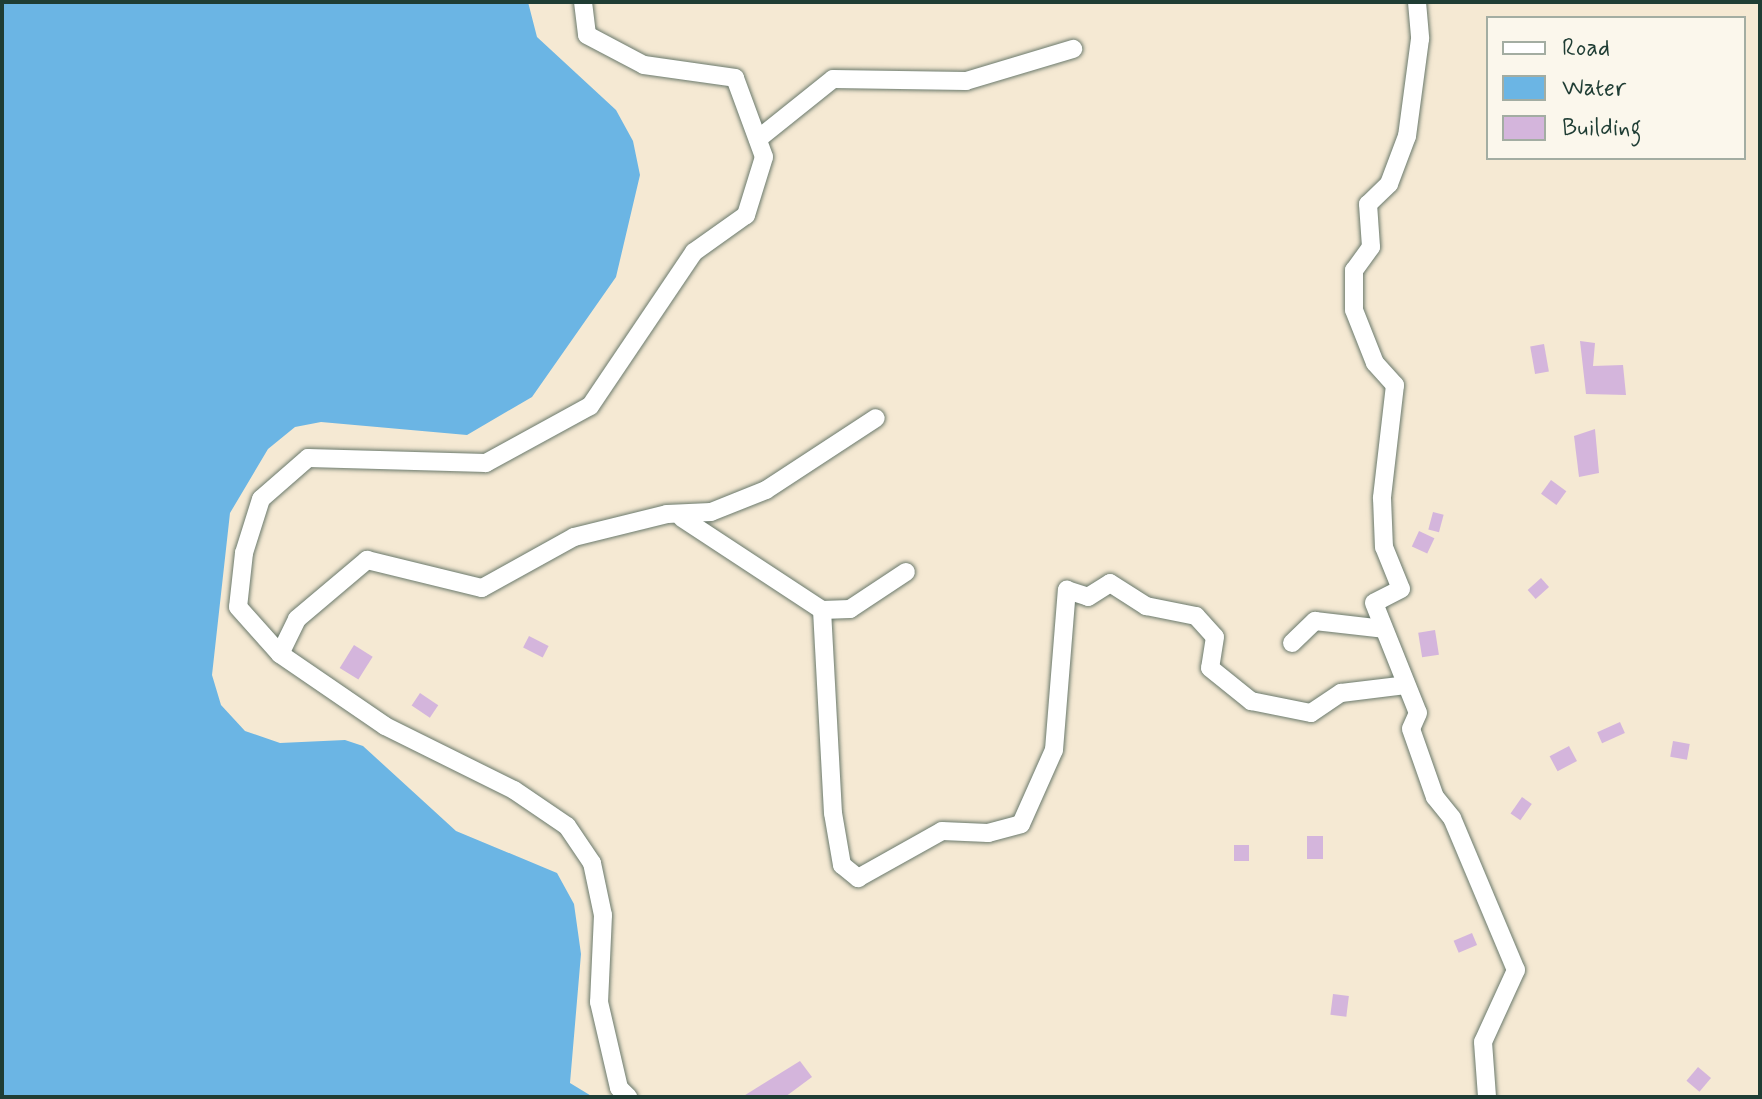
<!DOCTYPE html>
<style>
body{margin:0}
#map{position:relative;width:1762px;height:1099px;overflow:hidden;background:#f5e9d3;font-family:Mynerve,sans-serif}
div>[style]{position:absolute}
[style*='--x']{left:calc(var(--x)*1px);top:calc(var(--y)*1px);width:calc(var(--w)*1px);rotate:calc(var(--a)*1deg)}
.water>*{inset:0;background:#6bb5e4}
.building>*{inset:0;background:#d4b5dc;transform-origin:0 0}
.roads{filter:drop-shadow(0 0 2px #6a796c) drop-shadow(0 0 2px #6a796c)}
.minor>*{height:18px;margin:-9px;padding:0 9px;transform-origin:9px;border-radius:9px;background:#fff}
span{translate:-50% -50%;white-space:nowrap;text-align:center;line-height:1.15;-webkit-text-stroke:8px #fbf7ec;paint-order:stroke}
.frame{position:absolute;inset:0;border:4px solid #1f3d34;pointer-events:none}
.legend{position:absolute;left:1486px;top:16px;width:260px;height:144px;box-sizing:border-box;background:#fbf7ec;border:2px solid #a3ada2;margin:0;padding:10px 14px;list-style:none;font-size:24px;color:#1f3d34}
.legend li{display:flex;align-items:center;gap:16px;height:40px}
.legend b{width:40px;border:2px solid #a3ada2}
</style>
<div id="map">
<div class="water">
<div style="clip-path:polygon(2px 2px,528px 2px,537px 37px,616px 110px,633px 141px,640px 175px,616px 277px,532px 397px,467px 435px,321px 422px,295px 427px,268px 449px,230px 513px,212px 675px,221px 705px,245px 731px,280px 743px,345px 740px,363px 746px,456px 831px,557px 873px,574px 904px,581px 954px,570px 1083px,593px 1097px,2px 1097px)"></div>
</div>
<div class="building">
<div style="clip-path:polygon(1580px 341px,1595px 343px,1593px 366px,1623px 365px,1626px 395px,1586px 394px)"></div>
<div style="left:1544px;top:344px;width:28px;height:14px;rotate:80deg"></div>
<div style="clip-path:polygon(1595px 429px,1599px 473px,1579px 477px,1574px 436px)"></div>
<div style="left:1551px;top:480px;width:19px;height:17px;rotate:36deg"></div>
<div style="left:1433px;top:512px;width:11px;height:18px;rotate:15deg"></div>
<div style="left:1419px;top:531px;width:17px;height:17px;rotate:25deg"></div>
<div style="left:1541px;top:578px;width:12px;height:18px;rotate:48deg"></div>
<div style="left:1435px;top:630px;width:25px;height:17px;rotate:81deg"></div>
<div style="left:529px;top:636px;width:22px;height:13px;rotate:27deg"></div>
<div style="left:354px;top:645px;width:22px;height:27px;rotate:32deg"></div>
<div style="left:420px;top:693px;width:22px;height:15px;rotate:34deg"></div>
<div style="left:1620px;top:722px;width:12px;height:25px;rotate:66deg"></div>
<div style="left:1673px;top:741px;width:17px;height:16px;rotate:10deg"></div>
<div style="left:1569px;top:746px;width:17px;height:22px;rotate:62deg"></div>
<div style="left:1522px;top:797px;width:12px;height:20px;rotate:35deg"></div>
<div style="left:1307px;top:836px;width:16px;height:23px"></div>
<div style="left:1234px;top:845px;width:15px;height:16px"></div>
<div style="left:1472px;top:933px;width:13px;height:20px;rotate:67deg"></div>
<div style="left:1333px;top:994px;width:16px;height:21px;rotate:7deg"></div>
<div style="clip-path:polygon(800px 1061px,812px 1077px,785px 1097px,742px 1097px)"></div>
<div style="left:1698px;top:1067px;width:17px;height:18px;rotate:40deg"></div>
</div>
<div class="roads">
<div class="minor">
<div style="--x:583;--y:2;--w:33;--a:83"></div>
<div style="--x:587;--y:35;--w:64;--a:27.8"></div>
<div style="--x:644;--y:65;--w:92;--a:8.1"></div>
<div style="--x:735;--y:78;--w:84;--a:69.8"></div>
<div style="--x:764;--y:157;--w:61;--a:107.2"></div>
<div style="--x:746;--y:215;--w:64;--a:144.6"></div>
<div style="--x:694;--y:252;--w:186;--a:124"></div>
<div style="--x:590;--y:406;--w:119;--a:151.3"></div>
<div style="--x:486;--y:463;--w:178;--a:-178.4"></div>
<div style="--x:308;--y:458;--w:62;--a:138.9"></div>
<div style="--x:261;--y:499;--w:57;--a:107.5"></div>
<div style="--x:244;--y:553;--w:54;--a:96.3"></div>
<div style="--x:238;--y:607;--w:63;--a:48.2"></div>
<div style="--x:280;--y:654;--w:127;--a:34.4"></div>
<div style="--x:385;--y:726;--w:144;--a:26.4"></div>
<div style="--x:514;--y:790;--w:64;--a:34.2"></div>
<div style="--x:567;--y:826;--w:45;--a:56"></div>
<div style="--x:592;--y:863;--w:53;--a:78.1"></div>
<div style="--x:603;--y:915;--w:87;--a:92.6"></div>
<div style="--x:599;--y:1002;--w:88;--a:76.9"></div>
<div style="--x:619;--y:1088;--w:13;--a:45"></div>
<div style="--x:1417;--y:2;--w:37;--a:85"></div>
<div style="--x:1420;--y:39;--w:98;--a:97.6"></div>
<div style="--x:1407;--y:136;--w:51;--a:110.6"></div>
<div style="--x:1389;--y:184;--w:29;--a:136"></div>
<div style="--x:1368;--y:204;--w:43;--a:86"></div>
<div style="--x:1371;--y:247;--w:29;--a:126"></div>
<div style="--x:1354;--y:270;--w:40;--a:90"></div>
<div style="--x:1354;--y:310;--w:57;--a:68.4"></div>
<div style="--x:1375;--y:363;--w:30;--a:48"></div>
<div style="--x:1395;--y:385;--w:114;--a:96.6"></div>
<div style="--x:1382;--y:498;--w:49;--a:87.7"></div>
<div style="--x:1384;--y:547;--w:45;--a:68"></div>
<div style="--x:1401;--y:589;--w:30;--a:153"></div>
<div style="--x:1374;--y:603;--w:118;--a:68.2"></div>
<div style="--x:1418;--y:713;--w:17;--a:114"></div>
<div style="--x:1411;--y:729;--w:72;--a:70.6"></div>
<div style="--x:1435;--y:797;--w:27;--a:51"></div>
<div style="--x:1452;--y:818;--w:165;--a:67.2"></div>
<div style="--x:1516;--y:970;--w:79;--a:114.6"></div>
<div style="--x:1483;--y:1042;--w:55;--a:85.8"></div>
<div style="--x:758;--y:139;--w:96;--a:-38.7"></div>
<div style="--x:833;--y:79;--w:133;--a:0.9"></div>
<div style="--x:966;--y:81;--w:112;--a:-16.7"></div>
<div style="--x:682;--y:518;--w:168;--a:33.3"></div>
<div style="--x:822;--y:610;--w:28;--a:-2"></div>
<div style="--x:850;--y:609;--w:67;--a:-33.5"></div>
<div style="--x:822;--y:610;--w:203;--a:86.9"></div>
<div style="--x:833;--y:813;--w:53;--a:80.2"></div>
<div style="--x:842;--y:865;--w:21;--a:39"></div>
<div style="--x:858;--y:878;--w:96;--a:-29.2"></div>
<div style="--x:942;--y:831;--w:46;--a:2.5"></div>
<div style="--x:988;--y:833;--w:34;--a:-15"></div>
<div style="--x:1021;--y:824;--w:81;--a:-66"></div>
<div style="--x:1054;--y:750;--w:161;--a:-85.4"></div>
<div style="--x:1067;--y:590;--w:22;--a:18"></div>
<div style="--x:1088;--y:597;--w:26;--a:-32"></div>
<div style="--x:1110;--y:583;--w:43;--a:32.6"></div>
<div style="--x:1146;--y:606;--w:51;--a:11.3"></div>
<div style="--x:1196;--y:616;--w:28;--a:48"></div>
<div style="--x:1215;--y:637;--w:31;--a:99"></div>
<div style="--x:1210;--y:668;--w:53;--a:38.8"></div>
<div style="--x:1251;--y:701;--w:61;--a:11.3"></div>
<div style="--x:1311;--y:713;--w:36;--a:-34"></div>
<div style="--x:1341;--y:693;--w:65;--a:-7"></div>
<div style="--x:1292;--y:643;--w:32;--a:-44"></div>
<div style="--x:1315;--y:621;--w:69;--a:6.6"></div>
<div style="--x:280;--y:654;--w:39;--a:-64"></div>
<div style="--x:297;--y:619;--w:92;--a:-40.1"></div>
<div style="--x:367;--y:560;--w:118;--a:13.7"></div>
<div style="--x:482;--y:588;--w:105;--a:-29"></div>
<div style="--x:574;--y:537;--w:96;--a:-13.9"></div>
<div style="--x:667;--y:514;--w:44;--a:-2.6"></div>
<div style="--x:711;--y:512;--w:59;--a:-21.8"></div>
<div style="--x:766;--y:490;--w:131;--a:-33.2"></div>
</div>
</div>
<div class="frame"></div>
<ul class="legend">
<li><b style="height:10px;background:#fff"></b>Road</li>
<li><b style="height:22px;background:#6bb5e4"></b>Water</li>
<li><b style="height:22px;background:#d4b5dc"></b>Building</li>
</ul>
</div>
